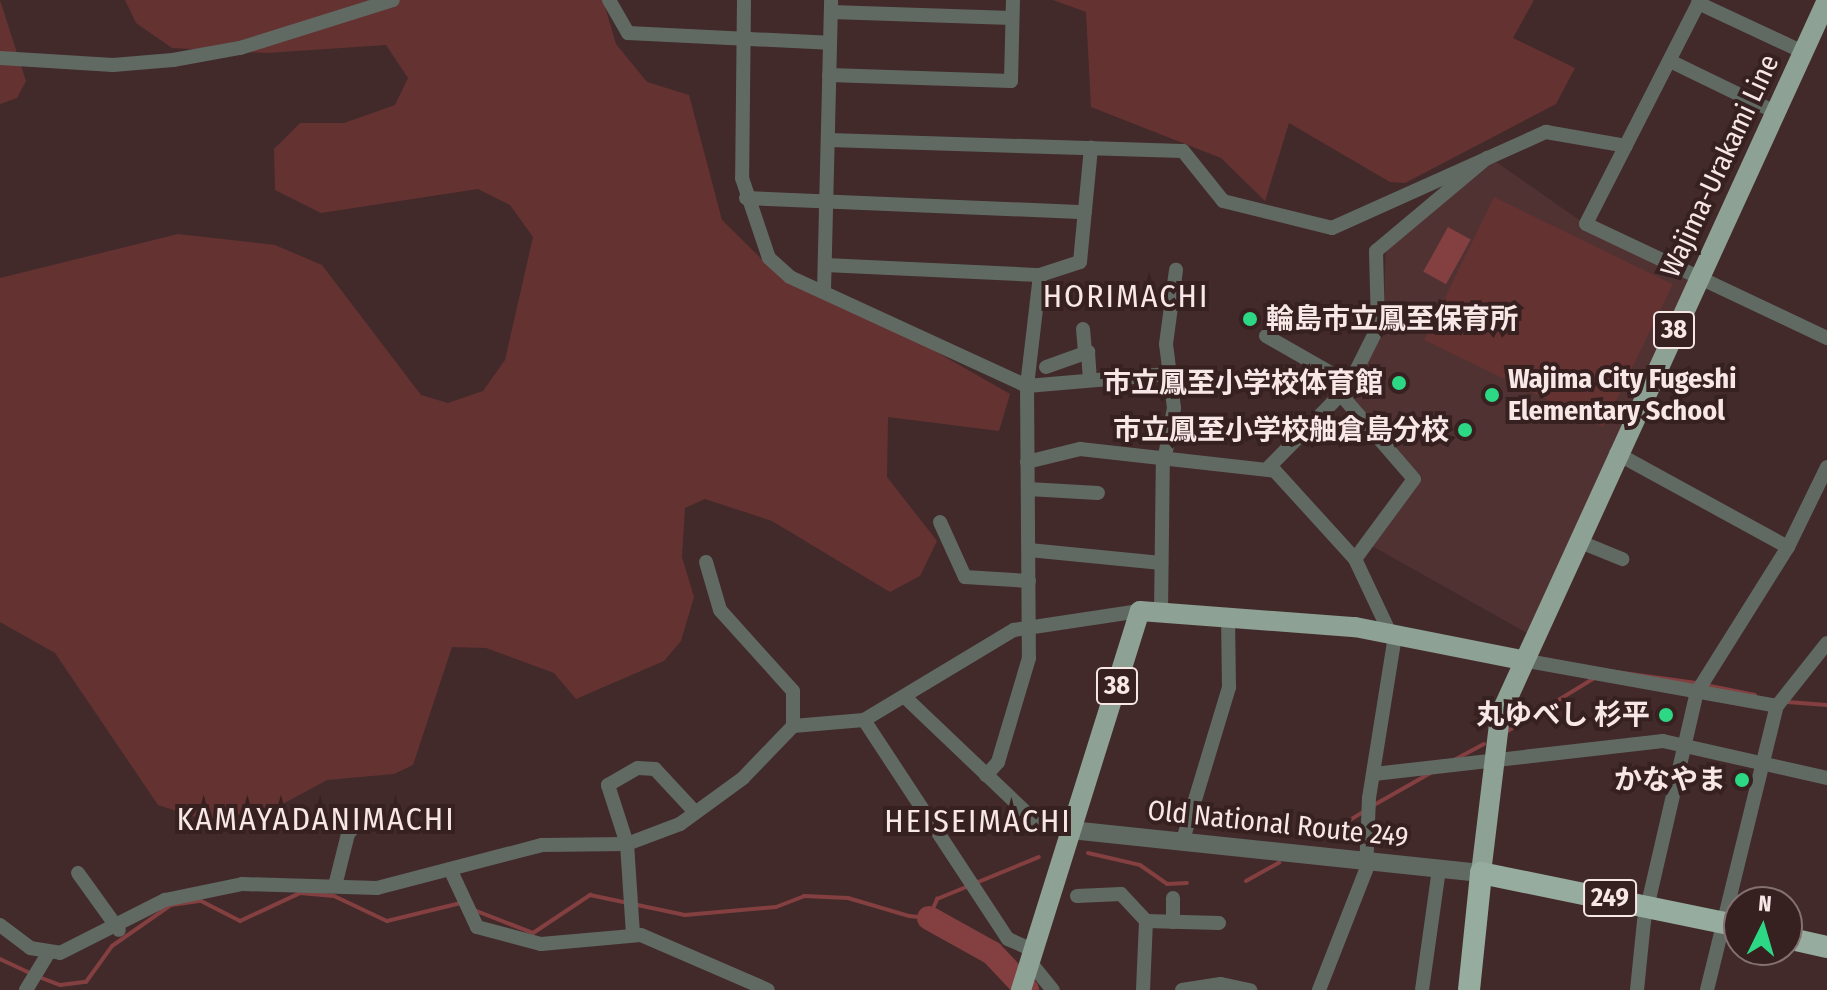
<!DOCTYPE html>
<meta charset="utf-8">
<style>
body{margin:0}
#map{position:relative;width:1827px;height:990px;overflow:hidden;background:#422a2a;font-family:"Fira Sans Condensed","Noto Sans JP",sans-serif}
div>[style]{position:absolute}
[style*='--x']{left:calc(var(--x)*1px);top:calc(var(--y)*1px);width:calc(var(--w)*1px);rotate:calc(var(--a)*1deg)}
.built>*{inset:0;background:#503232}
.green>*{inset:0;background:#653232;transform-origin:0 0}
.water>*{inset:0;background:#843f40;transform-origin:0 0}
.stream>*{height:4px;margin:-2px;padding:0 2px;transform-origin:2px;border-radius:2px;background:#843f40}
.river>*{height:24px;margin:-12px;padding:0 12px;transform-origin:12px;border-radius:12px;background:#843f40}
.minor>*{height:14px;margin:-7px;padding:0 7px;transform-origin:7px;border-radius:7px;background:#606a63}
.tertiary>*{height:18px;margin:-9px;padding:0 9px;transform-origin:9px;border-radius:9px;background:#606a63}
.primary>*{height:20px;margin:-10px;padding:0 10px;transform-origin:10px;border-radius:10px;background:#8da194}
.trunk>*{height:22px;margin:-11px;padding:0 11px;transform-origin:11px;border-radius:11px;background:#96ac9e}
.dots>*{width:22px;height:22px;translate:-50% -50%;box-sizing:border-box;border:4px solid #372020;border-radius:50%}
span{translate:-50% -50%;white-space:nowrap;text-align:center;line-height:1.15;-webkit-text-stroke:8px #372020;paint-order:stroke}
.shield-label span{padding:2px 6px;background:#372020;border:2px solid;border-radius:6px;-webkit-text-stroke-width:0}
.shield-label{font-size:26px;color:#f8e7e7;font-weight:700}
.street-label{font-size:28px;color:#f8e7e7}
.poi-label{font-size:28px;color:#f8e7e7;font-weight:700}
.left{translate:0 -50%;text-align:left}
.right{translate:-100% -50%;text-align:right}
.quarter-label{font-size:32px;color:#f8e7e7;letter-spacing:2px}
.north{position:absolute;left:1723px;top:886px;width:80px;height:80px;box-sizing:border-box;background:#372020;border:2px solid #847070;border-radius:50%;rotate:5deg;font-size:22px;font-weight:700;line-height:32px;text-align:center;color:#f8e7e7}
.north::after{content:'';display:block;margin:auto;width:28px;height:36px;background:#2cd884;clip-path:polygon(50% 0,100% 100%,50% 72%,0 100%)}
</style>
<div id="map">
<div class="built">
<div style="clip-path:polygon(1495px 161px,1582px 222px,1580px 229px,1691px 276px,1527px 633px,1372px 546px,1422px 477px,1349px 401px,1383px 328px,1386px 247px)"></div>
</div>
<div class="green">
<div style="clip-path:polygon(0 0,26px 81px,17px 98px,0 104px)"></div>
<div style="clip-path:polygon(125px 0,603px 0,616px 44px,647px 82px,689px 95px,722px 220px,781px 278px,905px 334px,1010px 394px,999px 431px,888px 417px,887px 477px,937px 541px,920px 576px,890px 592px,772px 521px,705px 499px,685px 508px,682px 557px,694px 597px,681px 641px,664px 661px,576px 699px,554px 673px,486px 648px,452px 647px,413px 765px,394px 774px,327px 780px,281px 805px,208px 821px,158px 805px,55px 653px,0 622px,0 278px,178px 234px,275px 245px,322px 265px,421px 395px,448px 403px,483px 391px,505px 360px,533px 237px,510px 205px,478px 189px,321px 213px,275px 190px,274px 149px,300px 123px,344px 123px,395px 105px,408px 78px,386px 45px,267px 53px,172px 48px,136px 23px)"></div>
<div style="clip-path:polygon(1053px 0,1534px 0,1513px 38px,1575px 68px,1556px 104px,1405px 183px,1390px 182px,1289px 123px,1265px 201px,1221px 158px,1091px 107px,1086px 12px)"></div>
<div style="left:1494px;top:197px;width:199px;height:159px;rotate:26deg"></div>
</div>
<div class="water">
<div style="left:1448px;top:227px;width:26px;height:51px;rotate:29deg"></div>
</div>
<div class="stream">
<div style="--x:1601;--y:670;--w:96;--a:7.8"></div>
<div style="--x:1705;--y:685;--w:51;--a:11.3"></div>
<div style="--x:1787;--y:702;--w:40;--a:4.3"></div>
<div style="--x:1506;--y:732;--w:105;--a:-31.4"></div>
<div style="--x:1454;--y:760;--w:34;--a:-28"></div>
<div style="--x:1374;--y:805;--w:67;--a:-29.6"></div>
<div style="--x:1324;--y:836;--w:46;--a:-31.6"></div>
<div style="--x:1088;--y:853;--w:53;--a:13"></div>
<div style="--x:1140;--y:865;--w:33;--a:35"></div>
<div style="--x:1167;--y:884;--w:20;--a:-3"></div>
<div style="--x:1246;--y:881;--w:38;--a:-29"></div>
<div style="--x:474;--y:910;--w:63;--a:21.3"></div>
<div style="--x:533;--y:933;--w:69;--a:-33.7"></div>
<div style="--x:590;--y:895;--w:97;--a:11.9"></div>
<div style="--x:685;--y:915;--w:91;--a:-5"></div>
<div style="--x:776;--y:907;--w:30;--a:-21"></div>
<div style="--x:804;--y:896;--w:44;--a:2.6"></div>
<div style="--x:848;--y:898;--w:64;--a:16.4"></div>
<div style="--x:909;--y:916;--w:20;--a:6"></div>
<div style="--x:929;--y:918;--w:21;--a:-67"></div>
<div style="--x:937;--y:899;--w:110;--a:-22.4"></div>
<div style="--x:0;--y:959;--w:33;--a:25"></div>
<div style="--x:39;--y:977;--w:22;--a:21"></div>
<div style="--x:60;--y:985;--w:26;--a:-7"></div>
<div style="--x:86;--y:982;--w:44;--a:-54.2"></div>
<div style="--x:112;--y:946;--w:72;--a:-34.8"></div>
<div style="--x:171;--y:905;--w:30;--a:-8"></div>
<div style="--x:201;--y:901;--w:44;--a:27.1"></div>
<div style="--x:240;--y:921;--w:66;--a:-25"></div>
<div style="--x:300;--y:893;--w:34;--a:5"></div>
<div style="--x:334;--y:896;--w:59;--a:25.3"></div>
<div style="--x:387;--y:921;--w:76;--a:-13.7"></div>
</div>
<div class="river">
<div style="--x:929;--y:918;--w:72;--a:29.1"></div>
<div style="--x:992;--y:953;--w:51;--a:46.6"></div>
</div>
<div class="minor">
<div style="--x:609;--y:0;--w:38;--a:60"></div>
<div style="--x:628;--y:33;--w:201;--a:2.8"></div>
<div style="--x:744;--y:0;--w:178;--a:90.6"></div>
<div style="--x:742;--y:178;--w:84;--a:71.4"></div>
<div style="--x:769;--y:258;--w:28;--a:42"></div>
<div style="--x:790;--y:277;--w:261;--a:24.7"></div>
<div style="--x:1027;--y:386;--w:272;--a:89.6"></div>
<div style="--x:1029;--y:658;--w:109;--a:106.6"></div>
<div style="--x:998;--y:762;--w:18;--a:131"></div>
<div style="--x:1700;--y:0;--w:251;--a:117"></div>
<div style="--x:1586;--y:224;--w:267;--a:25.3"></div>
<div style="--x:1698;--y:3;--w:116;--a:25"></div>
<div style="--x:831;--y:12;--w:181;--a:1.9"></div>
<div style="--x:0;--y:58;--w:113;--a:3.5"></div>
<div style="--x:113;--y:65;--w:60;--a:-4.8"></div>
<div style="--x:173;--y:60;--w:68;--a:-10.2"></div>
<div style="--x:240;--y:48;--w:160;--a:-17.4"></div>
<div style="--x:1672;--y:62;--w:114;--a:25.9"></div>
<div style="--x:829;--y:75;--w:182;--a:1.9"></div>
<div style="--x:1011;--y:81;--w:81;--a:-88.6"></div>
<div style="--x:829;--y:140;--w:354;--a:1.8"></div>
<div style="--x:1183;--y:151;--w:64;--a:51.3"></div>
<div style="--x:1223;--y:201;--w:112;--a:13.9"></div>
<div style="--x:1332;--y:228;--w:235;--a:-24.2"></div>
<div style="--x:1546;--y:132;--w:81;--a:9.9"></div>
<div style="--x:746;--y:198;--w:339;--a:2.4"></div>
<div style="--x:825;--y:265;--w:215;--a:2.7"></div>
<div style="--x:1040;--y:275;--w:42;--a:-18"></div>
<div style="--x:1080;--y:262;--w:115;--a:-84.5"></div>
<div style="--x:1040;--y:275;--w:112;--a:96.7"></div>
<div style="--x:1027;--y:386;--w:141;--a:-4.9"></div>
<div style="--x:824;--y:291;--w:291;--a:-88.6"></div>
<div style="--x:1083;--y:329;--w:23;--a:85"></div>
<div style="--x:1266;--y:336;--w:91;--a:29.7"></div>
<div style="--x:1046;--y:367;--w:45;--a:-19.7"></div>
<div style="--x:1088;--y:352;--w:27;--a:86"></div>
<div style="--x:1616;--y:453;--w:196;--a:28.7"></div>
<div style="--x:1165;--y:456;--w:49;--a:-79.4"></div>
<div style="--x:1174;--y:408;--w:64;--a:-97.1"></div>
<div style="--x:1166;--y:344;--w:75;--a:-82.3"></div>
<div style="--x:1027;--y:462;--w:55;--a:-13.8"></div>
<div style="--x:1080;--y:449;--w:196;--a:6.4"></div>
<div style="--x:1275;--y:471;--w:119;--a:47.7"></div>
<div style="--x:1355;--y:559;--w:82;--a:64.7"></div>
<div style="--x:1268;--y:468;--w:107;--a:-45.4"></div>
<div style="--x:1028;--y:489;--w:70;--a:3.3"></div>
<div style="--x:940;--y:522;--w:60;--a:65.6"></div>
<div style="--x:965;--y:577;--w:64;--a:3.6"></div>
<div style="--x:1578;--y:541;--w:48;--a:22.2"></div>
<div style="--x:1029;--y:550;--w:133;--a:5.6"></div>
<div style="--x:1355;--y:559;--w:99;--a:-53.6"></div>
<div style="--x:1414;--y:479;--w:108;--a:-130.9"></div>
<div style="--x:1343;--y:397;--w:78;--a:-63.4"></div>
<div style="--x:1378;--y:327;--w:76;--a:-91.5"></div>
<div style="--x:1376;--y:251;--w:145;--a:-40"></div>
<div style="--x:706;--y:562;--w:50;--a:73.7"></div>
<div style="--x:720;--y:610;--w:109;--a:48"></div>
<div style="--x:793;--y:691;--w:35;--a:90"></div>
<div style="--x:1161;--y:613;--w:157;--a:-89.3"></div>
<div style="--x:1522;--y:660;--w:259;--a:10.2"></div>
<div style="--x:908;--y:700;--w:175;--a:43.6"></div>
<div style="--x:1035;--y:821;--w:37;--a:14"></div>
<div style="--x:864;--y:720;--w:262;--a:56.7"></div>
<div style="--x:1008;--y:939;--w:27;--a:24"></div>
<div style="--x:1374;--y:774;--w:291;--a:-6.5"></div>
<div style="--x:1663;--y:741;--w:168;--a:12.7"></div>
<div style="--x:1182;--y:843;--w:163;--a:-73.2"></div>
<div style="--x:1229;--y:687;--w:72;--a:-90.8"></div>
<div style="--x:450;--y:869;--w:64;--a:65"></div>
<div style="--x:477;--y:927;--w:66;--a:14.9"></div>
<div style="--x:541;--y:944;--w:100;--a:-5.1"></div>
<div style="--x:641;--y:935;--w:138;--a:23.4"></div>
<div style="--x:78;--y:873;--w:70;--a:54.3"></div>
<div style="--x:335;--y:886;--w:54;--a:-76"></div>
<div style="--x:348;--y:834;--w:21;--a:-49"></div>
<div style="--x:1077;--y:896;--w:44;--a:-2.6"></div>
<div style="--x:1121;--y:894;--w:37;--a:47"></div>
<div style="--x:1146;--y:921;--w:73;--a:1.6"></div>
<div style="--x:1173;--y:922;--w:24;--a:-90"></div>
<div style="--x:0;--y:925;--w:38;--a:37"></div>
<div style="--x:30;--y:948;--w:30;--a:9"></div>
<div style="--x:60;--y:953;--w:118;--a:-26.8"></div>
<div style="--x:165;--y:900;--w:79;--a:-11.7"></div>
<div style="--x:242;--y:884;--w:135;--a:1.7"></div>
<div style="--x:377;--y:888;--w:171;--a:-14.6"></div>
<div style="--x:542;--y:845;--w:85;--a:-0.7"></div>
<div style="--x:627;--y:844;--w:57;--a:-20.7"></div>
<div style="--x:680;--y:824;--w:78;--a:-36.1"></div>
<div style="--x:743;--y:778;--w:72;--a:-46.1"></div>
<div style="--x:793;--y:726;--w:71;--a:-4.8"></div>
<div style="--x:864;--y:720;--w:175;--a:-31"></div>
<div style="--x:1014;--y:630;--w:127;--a:-8.6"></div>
<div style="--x:633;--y:934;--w:90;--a:-93.8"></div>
<div style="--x:627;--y:844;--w:62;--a:-107.9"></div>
<div style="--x:608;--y:785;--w:34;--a:-30"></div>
<div style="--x:638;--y:768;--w:17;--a:3"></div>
<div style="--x:655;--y:769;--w:59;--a:47.1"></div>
<div style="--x:1030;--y:962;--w:36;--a:51"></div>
<div style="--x:26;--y:990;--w:44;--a:-58.8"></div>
<div style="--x:1143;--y:990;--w:69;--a:-87.5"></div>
<div style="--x:1182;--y:990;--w:39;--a:-9"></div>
<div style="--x:1221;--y:984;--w:30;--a:12"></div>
<div style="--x:1319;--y:990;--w:129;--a:-68.6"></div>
<div style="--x:1366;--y:870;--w:72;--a:-87.6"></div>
<div style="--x:1369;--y:798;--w:164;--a:-80.9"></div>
<div style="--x:1422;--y:990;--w:122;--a:-82"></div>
<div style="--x:1637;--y:990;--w:69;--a:-84.2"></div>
<div style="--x:1644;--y:921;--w:235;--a:-77"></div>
<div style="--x:1697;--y:692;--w:171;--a:-57.9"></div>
<div style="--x:1788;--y:547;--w:89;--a:-64"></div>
<div style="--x:1707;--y:990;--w:292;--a:-76.2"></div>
<div style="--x:1777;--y:706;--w:80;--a:-51.6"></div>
</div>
<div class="tertiary">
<div style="--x:1071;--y:830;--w:412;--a:6"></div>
</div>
<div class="primary">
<div style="--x:1481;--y:873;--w:159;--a:-83.1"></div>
<div style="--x:1500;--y:715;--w:786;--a:-65.42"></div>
<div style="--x:1021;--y:990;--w:397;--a:-72.6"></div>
<div style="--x:1140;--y:611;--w:216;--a:4.3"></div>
<div style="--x:1355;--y:627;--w:170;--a:11.2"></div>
</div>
<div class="trunk">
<div style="--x:1787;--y:938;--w:41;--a:12.7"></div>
<div style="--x:1469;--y:990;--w:118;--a:-84.1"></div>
<div style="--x:1481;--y:873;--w:263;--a:11.6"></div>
</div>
<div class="dots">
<div style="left:1250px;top:319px;background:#2cd884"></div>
<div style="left:1399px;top:383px;background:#2cd884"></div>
<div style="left:1492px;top:395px;background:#2cd884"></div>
<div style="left:1465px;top:430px;background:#2cd884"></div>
<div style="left:1666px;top:715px;background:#2cd884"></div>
<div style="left:1742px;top:780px;background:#2cd884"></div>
</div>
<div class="shield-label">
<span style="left:1674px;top:330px">38</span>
<span style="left:1117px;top:686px">38</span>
<span style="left:1610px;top:898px">249</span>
</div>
<div class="street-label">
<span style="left:1720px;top:166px;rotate:-65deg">Wajima-Urakami Line</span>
<span style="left:1278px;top:824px;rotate:6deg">Old National Route 249</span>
</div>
<div class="poi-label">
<span class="left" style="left:1266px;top:319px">輪島市立鳳至保育所</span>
<span class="left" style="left:1508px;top:395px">Wajima City Fugeshi<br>Elementary School</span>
<span class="right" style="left:1383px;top:383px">市立鳳至小学校体育館</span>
<span class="right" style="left:1449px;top:430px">市立鳳至小学校舳倉島分校</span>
<span class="right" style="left:1650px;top:715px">丸ゆべし 杉平</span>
<span class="right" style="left:1726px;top:780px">かなやま</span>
</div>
<div class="quarter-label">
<span style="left:1126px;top:296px">HORIMACHI</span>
<span style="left:316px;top:819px">KAMAYADANIMACHI</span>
<span style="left:978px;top:821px">HEISEIMACHI</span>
</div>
<div class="north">N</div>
</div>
